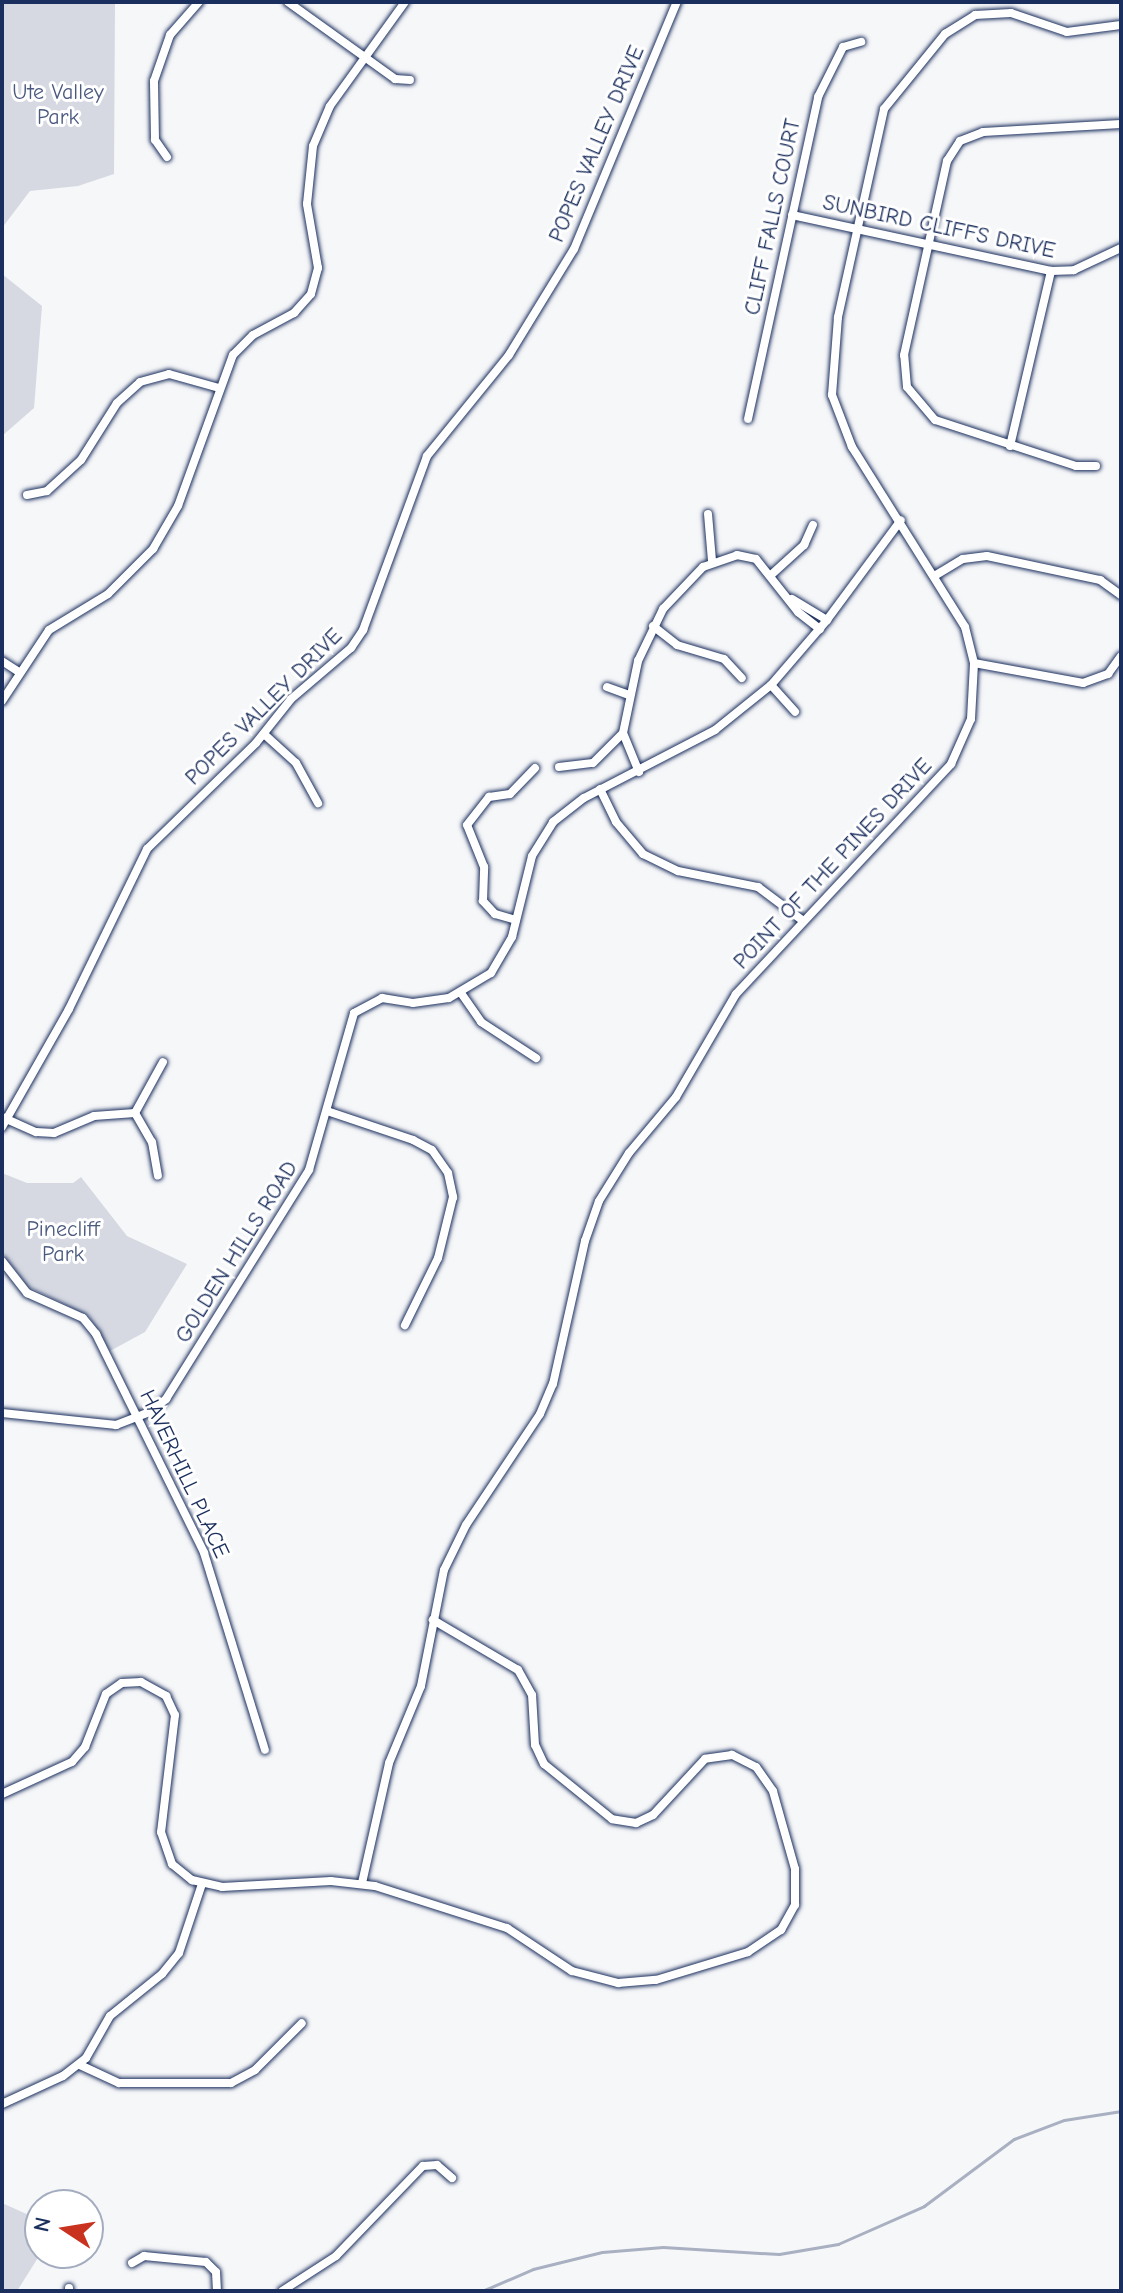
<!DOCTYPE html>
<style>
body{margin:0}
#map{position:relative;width:1123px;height:2293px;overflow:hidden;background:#f6f7f9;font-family:"Comic Neue",sans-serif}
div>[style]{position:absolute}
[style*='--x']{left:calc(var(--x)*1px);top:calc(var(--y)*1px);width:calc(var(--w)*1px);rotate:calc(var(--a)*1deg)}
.green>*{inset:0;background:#d6d9e2}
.stream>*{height:3px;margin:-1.5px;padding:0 1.5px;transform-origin:1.5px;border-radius:1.5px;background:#a9b0c1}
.roads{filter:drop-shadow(0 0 2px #1b2f5e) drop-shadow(0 0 2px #1b2f5e)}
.minor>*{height:8px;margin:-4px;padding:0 4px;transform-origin:4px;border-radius:4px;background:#fff}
span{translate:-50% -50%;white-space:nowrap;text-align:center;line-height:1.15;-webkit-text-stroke:6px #fff;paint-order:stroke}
.park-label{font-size:22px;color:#4a5a7f}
.street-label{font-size:22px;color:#1b2f5e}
.frame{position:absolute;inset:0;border:4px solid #1b2f5e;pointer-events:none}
.north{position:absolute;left:24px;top:2189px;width:80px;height:80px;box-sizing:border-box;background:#fff;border:2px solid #a4acbf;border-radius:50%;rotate:282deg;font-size:22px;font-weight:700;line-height:32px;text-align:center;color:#1b2f5e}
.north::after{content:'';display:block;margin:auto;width:28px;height:36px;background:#c8321e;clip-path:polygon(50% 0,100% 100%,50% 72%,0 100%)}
</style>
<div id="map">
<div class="green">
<div style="clip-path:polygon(2px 2px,115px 2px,114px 174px,78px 186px,30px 191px,2px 228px)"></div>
<div style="clip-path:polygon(2px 274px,42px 306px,34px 408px,2px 436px)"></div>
<div style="clip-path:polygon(2px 1173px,27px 1183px,73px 1183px,81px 1177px,127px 1236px,187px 1264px,145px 1332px,110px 1351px,89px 1316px,27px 1286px,2px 1252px)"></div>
<div style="clip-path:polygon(2px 2203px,40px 2220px,41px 2253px,17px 2291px,2px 2291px)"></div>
</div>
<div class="stream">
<div style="--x:482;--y:2291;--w:56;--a:-23.3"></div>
<div style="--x:533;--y:2269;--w:71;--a:-13.8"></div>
<div style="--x:602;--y:2252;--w:61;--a:-4.7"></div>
<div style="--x:663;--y:2247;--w:116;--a:3.5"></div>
<div style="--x:779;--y:2254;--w:60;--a:-9.6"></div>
<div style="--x:838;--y:2244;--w:94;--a:-23.8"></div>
<div style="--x:924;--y:2206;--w:112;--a:-36.7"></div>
<div style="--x:1014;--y:2139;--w:53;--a:-20.8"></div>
<div style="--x:1064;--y:2120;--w:58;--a:-9"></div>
</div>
<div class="roads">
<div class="minor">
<div style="--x:288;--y:2;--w:132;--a:35.7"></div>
<div style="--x:395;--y:79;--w:15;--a:4"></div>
<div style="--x:167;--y:157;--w:21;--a:-125"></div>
<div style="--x:155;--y:140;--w:59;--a:-91"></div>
<div style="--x:154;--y:81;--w:49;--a:-70.8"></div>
<div style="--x:170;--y:35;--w:44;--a:-48.7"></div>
<div style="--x:792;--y:215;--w:265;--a:12.2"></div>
<div style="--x:1051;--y:271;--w:23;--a:-2"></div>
<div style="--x:1074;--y:270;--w:52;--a:-25.1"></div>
<div style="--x:748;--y:419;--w:330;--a:-77.7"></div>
<div style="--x:818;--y:97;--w:56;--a:-63.4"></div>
<div style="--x:843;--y:47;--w:19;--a:-16"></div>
<div style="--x:1010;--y:446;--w:180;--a:-76.8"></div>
<div style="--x:1096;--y:466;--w:20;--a:180"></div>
<div style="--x:1076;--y:466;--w:148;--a:-161.9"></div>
<div style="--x:935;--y:420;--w:43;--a:-130.3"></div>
<div style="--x:907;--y:387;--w:32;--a:-95"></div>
<div style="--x:904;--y:355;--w:199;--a:-77.5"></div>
<div style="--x:947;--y:161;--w:24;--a:-57"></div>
<div style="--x:960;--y:141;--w:25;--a:-21"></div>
<div style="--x:983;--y:132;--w:138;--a:-3.3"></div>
<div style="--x:27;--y:495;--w:20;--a:-11"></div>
<div style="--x:47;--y:491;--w:46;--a:-42.4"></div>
<div style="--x:81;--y:460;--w:67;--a:-57.7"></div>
<div style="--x:117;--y:403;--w:31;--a:-42"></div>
<div style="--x:140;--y:382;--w:30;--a:-15"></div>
<div style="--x:169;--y:374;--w:52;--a:15.6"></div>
<div style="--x:708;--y:514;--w:47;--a:85.1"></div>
<div style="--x:771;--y:575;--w:45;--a:-42.3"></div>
<div style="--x:804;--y:545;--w:22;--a:-66"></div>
<div style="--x:936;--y:575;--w:31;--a:-31"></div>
<div style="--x:963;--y:559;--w:24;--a:-7"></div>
<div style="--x:987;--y:556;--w:116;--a:12"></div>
<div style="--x:1100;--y:580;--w:26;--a:36"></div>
<div style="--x:792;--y:599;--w:41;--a:31"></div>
<div style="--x:653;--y:626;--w:31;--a:38"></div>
<div style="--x:677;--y:645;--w:49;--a:16.6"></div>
<div style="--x:724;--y:659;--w:26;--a:47"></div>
<div style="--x:2;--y:661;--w:20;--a:33"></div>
<div style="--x:974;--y:663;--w:111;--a:10.4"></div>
<div style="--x:1083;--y:683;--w:27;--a:-20"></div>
<div style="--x:1108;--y:674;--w:22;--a:-54"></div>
<div style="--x:771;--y:685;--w:36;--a:48"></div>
<div style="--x:607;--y:687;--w:23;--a:20"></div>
<div style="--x:2;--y:701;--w:85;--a:-56.5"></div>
<div style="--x:49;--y:630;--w:69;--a:-31.4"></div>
<div style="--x:108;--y:594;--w:64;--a:-45"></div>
<div style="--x:153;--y:549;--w:50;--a:-59.8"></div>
<div style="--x:178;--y:506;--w:161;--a:-70"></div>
<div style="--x:233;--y:355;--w:28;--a:-45"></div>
<div style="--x:253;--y:335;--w:47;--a:-28.2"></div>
<div style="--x:294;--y:313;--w:25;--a:-48"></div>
<div style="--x:311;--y:294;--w:27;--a:-75"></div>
<div style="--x:318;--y:268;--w:65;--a:-99.8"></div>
<div style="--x:307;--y:204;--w:58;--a:-84.1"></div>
<div style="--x:313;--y:146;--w:43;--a:-67"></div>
<div style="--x:330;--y:106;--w:128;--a:-54.2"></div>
<div style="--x:264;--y:734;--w:43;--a:42.2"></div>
<div style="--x:296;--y:763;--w:46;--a:61.2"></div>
<div style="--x:559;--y:767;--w:34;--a:-7"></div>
<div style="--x:593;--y:763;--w:42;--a:-45"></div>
<div style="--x:639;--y:772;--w:42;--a:-112.3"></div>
<div style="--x:623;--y:733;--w:74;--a:-78.2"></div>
<div style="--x:638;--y:661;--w:58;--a:-64.3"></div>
<div style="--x:663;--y:609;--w:58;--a:-46.4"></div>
<div style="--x:703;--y:567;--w:36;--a:-19"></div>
<div style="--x:737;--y:555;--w:19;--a:12"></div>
<div style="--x:756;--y:559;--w:68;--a:51.6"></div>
<div style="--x:798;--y:612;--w:28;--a:38"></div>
<div style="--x:600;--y:789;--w:37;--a:64"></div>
<div style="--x:616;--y:822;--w:42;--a:49.8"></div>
<div style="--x:643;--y:854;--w:39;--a:26"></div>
<div style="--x:678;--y:871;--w:82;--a:11.3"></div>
<div style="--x:758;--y:887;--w:55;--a:36.9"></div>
<div style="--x:516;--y:920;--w:22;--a:-164"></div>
<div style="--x:495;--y:914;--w:18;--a:-133"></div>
<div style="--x:483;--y:901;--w:34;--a:-88"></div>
<div style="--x:484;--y:867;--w:45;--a:-112"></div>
<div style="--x:467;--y:825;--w:36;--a:-52"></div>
<div style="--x:489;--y:797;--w:21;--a:-8"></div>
<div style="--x:510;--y:794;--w:36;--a:-46"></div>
<div style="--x:461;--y:993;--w:35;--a:55"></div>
<div style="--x:481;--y:1022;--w:66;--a:33.2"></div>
<div style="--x:327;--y:1111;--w:91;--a:18.6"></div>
<div style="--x:413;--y:1140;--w:21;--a:28"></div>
<div style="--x:432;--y:1150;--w:28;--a:55"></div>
<div style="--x:448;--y:1173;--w:25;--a:78"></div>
<div style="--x:453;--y:1197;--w:63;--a:103.8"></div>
<div style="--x:438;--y:1258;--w:75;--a:116.2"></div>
<div style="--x:135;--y:1113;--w:34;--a:60"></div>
<div style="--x:152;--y:1142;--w:34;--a:80"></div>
<div style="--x:2;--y:1117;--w:37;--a:24"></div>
<div style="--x:36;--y:1132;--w:18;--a:3"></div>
<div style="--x:54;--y:1133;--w:43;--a:-23"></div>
<div style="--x:94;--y:1116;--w:41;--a:-4.2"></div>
<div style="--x:135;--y:1113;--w:58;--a:-61.2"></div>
<div style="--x:2;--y:1127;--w:136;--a:-60.4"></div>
<div style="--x:69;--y:1009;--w:178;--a:-64"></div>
<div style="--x:147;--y:849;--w:152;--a:-44.2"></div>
<div style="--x:256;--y:743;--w:56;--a:-51.5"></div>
<div style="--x:291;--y:699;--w:79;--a:-40.4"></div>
<div style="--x:351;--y:648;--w:22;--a:-56"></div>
<div style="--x:363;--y:630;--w:185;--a:-69.8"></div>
<div style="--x:427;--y:456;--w:130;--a:-50.9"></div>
<div style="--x:509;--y:355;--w:124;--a:-58.5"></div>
<div style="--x:574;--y:249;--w:268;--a:-67.4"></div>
<div style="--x:2;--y:1261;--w:41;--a:52"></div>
<div style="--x:27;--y:1293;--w:61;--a:24.1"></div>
<div style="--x:83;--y:1318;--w:21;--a:51"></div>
<div style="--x:96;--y:1334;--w:244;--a:63.7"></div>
<div style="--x:204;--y:1553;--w:206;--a:72.8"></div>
<div style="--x:2;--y:1413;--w:115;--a:6"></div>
<div style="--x:116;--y:1425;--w:36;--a:-21"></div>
<div style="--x:150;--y:1412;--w:21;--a:-39"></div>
<div style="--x:166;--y:1399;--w:270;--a:-58"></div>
<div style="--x:309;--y:1170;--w:163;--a:-74"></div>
<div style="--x:354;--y:1013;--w:32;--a:-28"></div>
<div style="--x:382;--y:998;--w:31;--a:9"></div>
<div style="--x:413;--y:1003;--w:36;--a:-8"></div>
<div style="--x:449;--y:998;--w:49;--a:-30.8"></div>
<div style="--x:491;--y:973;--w:42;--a:-59.7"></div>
<div style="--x:512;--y:937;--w:83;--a:-76.1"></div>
<div style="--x:532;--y:856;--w:40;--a:-58"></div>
<div style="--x:553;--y:822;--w:39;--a:-38"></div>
<div style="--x:584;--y:798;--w:148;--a:-27.4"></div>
<div style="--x:715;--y:730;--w:72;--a:-38.8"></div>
<div style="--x:771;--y:685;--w:86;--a:-49.3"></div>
<div style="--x:827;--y:620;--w:124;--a:-53.5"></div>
<div style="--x:2;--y:1794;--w:77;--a:-24.6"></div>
<div style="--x:72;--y:1762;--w:20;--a:-49"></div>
<div style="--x:85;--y:1747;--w:57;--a:-68.4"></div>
<div style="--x:106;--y:1694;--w:19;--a:-35"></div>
<div style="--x:122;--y:1683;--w:19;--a:-3"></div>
<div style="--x:141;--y:1682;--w:29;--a:29"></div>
<div style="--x:166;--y:1696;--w:21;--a:65"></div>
<div style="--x:175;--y:1715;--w:118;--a:96.8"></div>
<div style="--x:161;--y:1832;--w:34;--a:71"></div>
<div style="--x:172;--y:1864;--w:26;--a:39"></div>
<div style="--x:192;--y:1880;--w:31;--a:13"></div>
<div style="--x:222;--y:1887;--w:109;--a:-3.2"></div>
<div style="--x:331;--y:1881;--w:44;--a:6.5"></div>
<div style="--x:375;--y:1886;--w:139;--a:17.7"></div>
<div style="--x:507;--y:1928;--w:78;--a:33.5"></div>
<div style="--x:572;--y:1971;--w:48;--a:14.6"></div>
<div style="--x:618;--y:1983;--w:38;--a:-5"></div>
<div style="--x:656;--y:1980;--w:96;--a:-16.9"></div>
<div style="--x:748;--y:1952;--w:40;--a:-34"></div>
<div style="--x:781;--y:1930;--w:29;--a:-61"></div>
<div style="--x:795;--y:1905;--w:36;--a:-90"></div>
<div style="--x:795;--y:1869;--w:81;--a:-105.8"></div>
<div style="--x:773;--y:1791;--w:29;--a:-125"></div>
<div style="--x:756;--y:1767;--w:27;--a:-153"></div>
<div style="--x:732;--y:1755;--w:27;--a:172"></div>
<div style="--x:705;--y:1759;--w:76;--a:132.9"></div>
<div style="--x:653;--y:1815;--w:19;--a:155"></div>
<div style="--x:636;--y:1823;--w:24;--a:-171"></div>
<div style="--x:612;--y:1819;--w:87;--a:-141"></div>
<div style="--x:544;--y:1764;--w:21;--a:-115"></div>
<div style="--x:535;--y:1745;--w:50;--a:-93.4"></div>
<div style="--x:532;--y:1695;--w:29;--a:-119"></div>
<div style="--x:518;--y:1670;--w:99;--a:-149.5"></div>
<div style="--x:362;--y:1883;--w:123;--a:-77.3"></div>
<div style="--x:389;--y:1763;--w:83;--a:-67.4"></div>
<div style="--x:421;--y:1686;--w:118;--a:-78.8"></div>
<div style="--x:444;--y:1570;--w:50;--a:-63.9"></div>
<div style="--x:466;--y:1525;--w:133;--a:-56.3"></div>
<div style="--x:540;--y:1414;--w:33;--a:-67"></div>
<div style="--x:553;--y:1384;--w:147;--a:-77.4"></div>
<div style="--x:585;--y:1241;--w:42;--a:-70.7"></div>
<div style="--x:599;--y:1201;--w:57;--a:-58"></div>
<div style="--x:629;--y:1153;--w:73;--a:-50"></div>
<div style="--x:676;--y:1097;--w:119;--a:-59.8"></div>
<div style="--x:736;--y:994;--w:315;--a:-46.9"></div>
<div style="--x:951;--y:764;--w:49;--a:-66"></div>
<div style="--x:971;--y:719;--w:56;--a:-86.9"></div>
<div style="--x:974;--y:663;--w:37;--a:-104"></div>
<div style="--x:965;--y:627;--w:213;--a:-122.1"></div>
<div style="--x:852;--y:447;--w:56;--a:-111"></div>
<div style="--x:832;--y:395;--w:78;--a:-85.6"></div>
<div style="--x:838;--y:317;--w:213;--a:-77.5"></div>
<div style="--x:884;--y:109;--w:97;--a:-50.9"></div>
<div style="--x:945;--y:34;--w:36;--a:-32"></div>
<div style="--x:975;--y:15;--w:36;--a:-3"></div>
<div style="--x:1011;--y:13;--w:59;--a:18.7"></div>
<div style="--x:1067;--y:32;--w:54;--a:-7.4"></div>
<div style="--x:80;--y:2065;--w:43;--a:24.8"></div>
<div style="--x:119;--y:2083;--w:112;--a:0"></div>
<div style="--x:231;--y:2083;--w:27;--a:-28"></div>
<div style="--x:255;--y:2070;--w:66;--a:-45"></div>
<div style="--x:2;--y:2104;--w:67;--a:-24.7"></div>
<div style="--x:63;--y:2076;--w:29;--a:-38"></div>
<div style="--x:86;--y:2058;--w:48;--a:-60.3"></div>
<div style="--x:110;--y:2016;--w:67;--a:-38.9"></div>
<div style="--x:162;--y:1974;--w:27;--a:-51"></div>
<div style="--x:179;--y:1953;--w:73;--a:-71.6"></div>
<div style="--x:132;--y:2263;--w:14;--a:-30"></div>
<div style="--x:144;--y:2256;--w:62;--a:5.5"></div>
<div style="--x:206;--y:2262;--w:14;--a:45"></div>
<div style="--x:216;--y:2272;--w:19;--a:87"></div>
<div style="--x:69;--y:2288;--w:3;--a:90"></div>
<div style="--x:282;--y:2291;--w:64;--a:-32.9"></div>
<div style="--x:336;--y:2256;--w:125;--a:-46"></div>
<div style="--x:423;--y:2166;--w:14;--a:-4"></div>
<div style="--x:437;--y:2165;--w:20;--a:41"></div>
</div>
</div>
<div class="park-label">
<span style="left:58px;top:105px">Ute Valley<br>Park</span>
<span style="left:63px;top:1242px">Pinecliff<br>Park</span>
</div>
<div class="street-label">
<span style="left:597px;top:144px;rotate:-67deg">POPES VALLEY DRIVE</span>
<span style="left:773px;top:217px;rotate:-78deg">CLIFF FALLS COURT</span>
<span style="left:939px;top:227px;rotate:12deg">SUNBIRD CLIFFS DRIVE</span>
<span style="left:264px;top:707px;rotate:-45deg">POPES VALLEY DRIVE</span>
<span style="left:833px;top:864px;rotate:-47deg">POINT OF THE PINES DRIVE</span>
<span style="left:237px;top:1252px;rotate:-58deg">GOLDEN HILLS ROAD</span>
<span style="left:184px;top:1474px;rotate:65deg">HAVERHILL PLACE</span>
</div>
<div class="frame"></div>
<div class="north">N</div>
</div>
